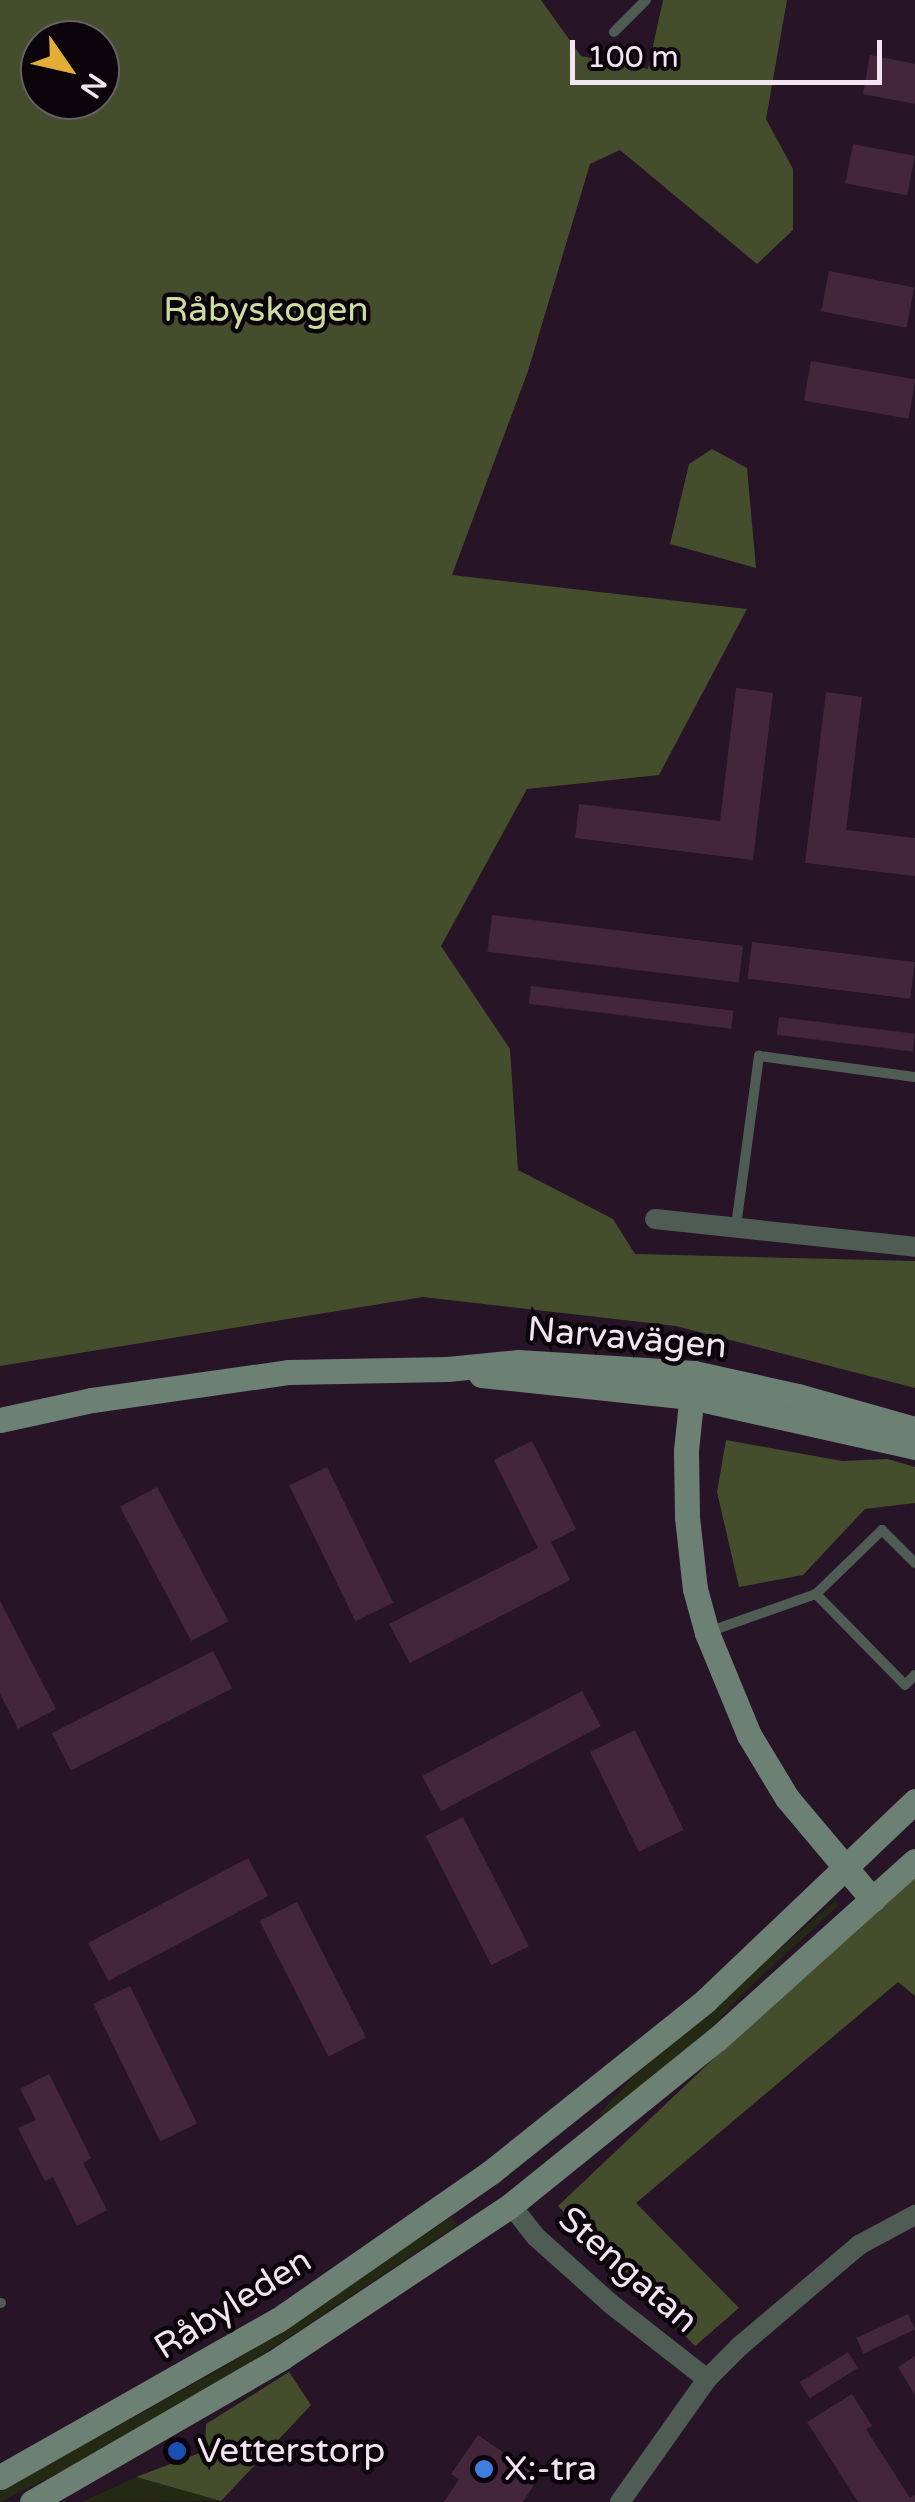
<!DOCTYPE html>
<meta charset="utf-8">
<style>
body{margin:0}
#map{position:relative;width:915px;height:2502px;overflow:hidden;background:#271427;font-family:"Varela Round",sans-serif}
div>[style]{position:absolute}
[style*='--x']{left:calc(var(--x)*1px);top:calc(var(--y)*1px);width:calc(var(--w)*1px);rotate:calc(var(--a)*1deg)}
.green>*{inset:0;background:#242913}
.forest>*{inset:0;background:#454e2c}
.building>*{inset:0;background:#44263a;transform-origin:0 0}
.lane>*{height:10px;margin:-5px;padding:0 5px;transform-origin:5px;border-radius:5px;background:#4f5c54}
.street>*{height:20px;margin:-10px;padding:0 10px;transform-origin:10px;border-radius:10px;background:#4f5c54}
.secondary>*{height:25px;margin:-12.5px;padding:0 12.5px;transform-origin:12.5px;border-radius:12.5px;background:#6c8073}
.dots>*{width:28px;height:28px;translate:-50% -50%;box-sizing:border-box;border:5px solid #0b040b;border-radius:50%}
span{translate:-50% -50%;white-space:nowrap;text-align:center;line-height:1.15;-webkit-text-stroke:9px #0b040b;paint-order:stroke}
.park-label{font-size:35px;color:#ccde9f}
.street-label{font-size:35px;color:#f2e5f1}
.poi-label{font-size:35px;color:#f2e5f1}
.left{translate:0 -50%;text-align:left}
.north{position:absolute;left:20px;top:20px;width:100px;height:100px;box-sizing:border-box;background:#0b040b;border:2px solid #675e67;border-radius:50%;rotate:124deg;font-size:28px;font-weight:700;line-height:40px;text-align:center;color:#f2e5f1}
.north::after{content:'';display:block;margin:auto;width:35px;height:45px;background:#e3ae35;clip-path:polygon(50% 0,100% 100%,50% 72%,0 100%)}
.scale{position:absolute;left:570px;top:40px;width:312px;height:45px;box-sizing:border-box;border:5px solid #f2e5f1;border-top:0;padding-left:12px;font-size:30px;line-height:35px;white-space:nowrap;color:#f2e5f1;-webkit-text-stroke:8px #0b040b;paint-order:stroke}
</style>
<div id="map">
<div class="green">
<div style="clip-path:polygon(836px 1900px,838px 1906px,740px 1996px,709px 2031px,601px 2118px,600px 2113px,633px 2077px)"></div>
<div style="clip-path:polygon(453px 2216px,457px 2225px,244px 2367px,90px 2457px,0 2502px,0 2491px,226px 2366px)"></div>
<div style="clip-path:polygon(136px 2477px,221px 2501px,82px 2502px)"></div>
</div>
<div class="forest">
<div style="clip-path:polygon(evenodd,0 0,541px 0,581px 56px,648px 69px,663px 0,787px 0,766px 119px,793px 169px,793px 230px,757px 264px,620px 150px,590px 164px,528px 371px,452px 575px,747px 609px,659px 775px,527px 789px,441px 946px,510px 1049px,518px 1170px,613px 1219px,635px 1254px,915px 1261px,915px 1388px,676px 1326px,423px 1297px,0 1366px,0 0,40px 40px,100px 40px,100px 100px,40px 100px,40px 40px)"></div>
<div style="clip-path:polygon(712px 449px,747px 468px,756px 568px,670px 544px,689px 464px)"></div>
<div style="clip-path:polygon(726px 1440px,842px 1461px,888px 1459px,915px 1467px,915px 1503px,865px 1509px,803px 1575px,739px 1587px,717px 1492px)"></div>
<div style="clip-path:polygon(915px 1868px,915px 1996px,898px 1982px,636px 2203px,739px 2308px,695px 2346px,558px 2206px)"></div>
<div style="clip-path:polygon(289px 2372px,311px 2405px,221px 2501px,136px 2477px,205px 2451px,206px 2424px)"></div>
</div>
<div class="building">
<div style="clip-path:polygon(870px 55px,915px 64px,915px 104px,863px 94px)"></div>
<div style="left:853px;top:144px;width:63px;height:40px;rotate:11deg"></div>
<div style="left:829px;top:271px;width:87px;height:41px;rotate:11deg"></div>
<div style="left:811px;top:361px;width:106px;height:40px;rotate:10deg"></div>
<div style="clip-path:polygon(736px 688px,773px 693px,753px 860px,575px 838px,579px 804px,720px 821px)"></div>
<div style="clip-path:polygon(826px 692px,862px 697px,846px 830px,915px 838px,915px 876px,805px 863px)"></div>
<div style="left:492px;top:915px;width:253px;height:37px;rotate:7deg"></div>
<div style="left:752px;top:942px;width:164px;height:37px;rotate:7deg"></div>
<div style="left:531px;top:986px;width:204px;height:18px;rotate:7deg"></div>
<div style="left:779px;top:1017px;width:137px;height:18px;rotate:7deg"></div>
<div style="clip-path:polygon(532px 1441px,576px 1529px,551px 1542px,570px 1580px,410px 1663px,389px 1624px,538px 1548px,494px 1460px)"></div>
<div style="left:327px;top:1467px;width:151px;height:42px;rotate:64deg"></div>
<div style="left:157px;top:1487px;width:152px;height:42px;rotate:62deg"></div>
<div style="clip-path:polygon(0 1601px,56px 1709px,18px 1729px,0 1694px)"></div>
<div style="left:213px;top:1651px;width:42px;height:181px;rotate:63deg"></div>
<div style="left:582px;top:1691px;width:40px;height:181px;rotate:62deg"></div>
<div style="left:635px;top:1730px;width:111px;height:50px;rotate:64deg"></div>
<div style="left:463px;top:1817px;width:145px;height:42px;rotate:63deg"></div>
<div style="left:248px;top:1858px;width:43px;height:181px;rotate:62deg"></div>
<div style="left:297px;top:1902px;width:152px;height:42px;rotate:63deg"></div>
<div style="left:130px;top:1986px;width:153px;height:41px;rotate:64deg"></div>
<div style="clip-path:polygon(49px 2074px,91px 2158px,83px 2163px,107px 2210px,77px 2226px,53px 2177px,45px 2181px,18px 2128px,36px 2120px,20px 2089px)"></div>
<div style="left:908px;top:2314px;width:17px;height:57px;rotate:65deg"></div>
<div style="left:848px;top:2352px;width:19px;height:57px;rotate:58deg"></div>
<div style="clip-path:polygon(915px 2356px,915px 2395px,898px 2367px)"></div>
<div style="clip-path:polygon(852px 2394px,872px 2426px,866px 2429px,910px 2498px,915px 2495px,915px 2502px,858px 2502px,807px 2422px)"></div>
<div style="clip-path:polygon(478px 2435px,539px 2477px,523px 2502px,444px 2502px,459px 2479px,451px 2474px)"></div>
</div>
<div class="lane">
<div style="--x:614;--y:32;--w:45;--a:-45"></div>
<div style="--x:736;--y:1226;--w:172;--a:-82.3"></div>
<div style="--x:759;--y:1056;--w:157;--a:7.7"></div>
<div style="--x:816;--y:1594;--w:127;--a:45.6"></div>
<div style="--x:905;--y:1685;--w:14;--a:-45"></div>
<div style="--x:708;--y:1632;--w:114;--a:-19.4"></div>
<div style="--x:816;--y:1594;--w:92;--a:-44.1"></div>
<div style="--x:882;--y:1530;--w:47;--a:45"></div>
<div style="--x:0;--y:2303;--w:1;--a:0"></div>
</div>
<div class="street">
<div style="--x:655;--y:1219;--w:262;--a:6.1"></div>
<div style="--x:511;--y:2205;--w:39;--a:52"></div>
<div style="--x:535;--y:2236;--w:102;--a:41.8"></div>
<div style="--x:611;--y:2304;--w:122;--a:38"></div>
<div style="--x:620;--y:2502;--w:151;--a:-54.7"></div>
<div style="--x:707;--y:2379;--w:47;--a:-45"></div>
<div style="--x:740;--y:2346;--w:156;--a:-40.3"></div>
<div style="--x:859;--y:2245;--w:64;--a:-28.2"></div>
</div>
<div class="secondary">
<div style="--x:694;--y:1373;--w:78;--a:95.9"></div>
<div style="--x:686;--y:1451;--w:66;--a:89.1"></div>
<div style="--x:687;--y:1517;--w:72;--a:83.7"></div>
<div style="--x:695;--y:1589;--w:46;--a:74.7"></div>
<div style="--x:707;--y:1633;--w:110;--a:67.6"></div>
<div style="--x:749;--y:1735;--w:74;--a:58.9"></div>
<div style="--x:787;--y:1798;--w:133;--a:49.9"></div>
<div style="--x:481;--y:1375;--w:211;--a:6"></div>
<div style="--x:691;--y:1397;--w:230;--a:12.6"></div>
<div style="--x:0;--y:1420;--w:94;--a:-12.3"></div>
<div style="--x:92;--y:1400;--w:199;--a:-8.1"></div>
<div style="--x:289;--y:1372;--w:158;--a:-1.1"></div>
<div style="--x:447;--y:1369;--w:71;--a:-5.6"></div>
<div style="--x:518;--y:1362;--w:176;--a:3.6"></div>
<div style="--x:694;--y:1373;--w:107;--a:12.5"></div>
<div style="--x:798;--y:1396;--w:122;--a:15.8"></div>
<div style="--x:0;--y:2477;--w:319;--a:-29.5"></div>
<div style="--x:278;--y:2320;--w:259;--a:-34.8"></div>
<div style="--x:491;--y:2172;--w:274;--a:-38.6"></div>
<div style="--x:705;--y:2001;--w:290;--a:-43.6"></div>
<div style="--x:32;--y:2502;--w:288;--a:-30"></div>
<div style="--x:281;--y:2358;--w:276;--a:-33.6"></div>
<div style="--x:511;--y:2205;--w:265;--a:-38.9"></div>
<div style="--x:717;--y:2039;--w:266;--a:-42"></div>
</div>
<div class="dots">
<div style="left:177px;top:2451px;background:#1a4fb4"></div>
<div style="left:484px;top:2469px;background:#3f7fe0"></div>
</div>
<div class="park-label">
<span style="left:266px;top:310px">Råbyskogen</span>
</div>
<div class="street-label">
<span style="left:627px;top:1338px;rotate:5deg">Narvavägen</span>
<span style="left:628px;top:2270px;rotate:41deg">Stengatan</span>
<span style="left:233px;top:2304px;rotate:-32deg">Råbyleden</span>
</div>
<div class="poi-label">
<span class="left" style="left:197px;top:2451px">Vetterstorp</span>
<span class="left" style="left:504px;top:2469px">X:-tra</span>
</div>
<div class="north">N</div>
<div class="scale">100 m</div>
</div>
